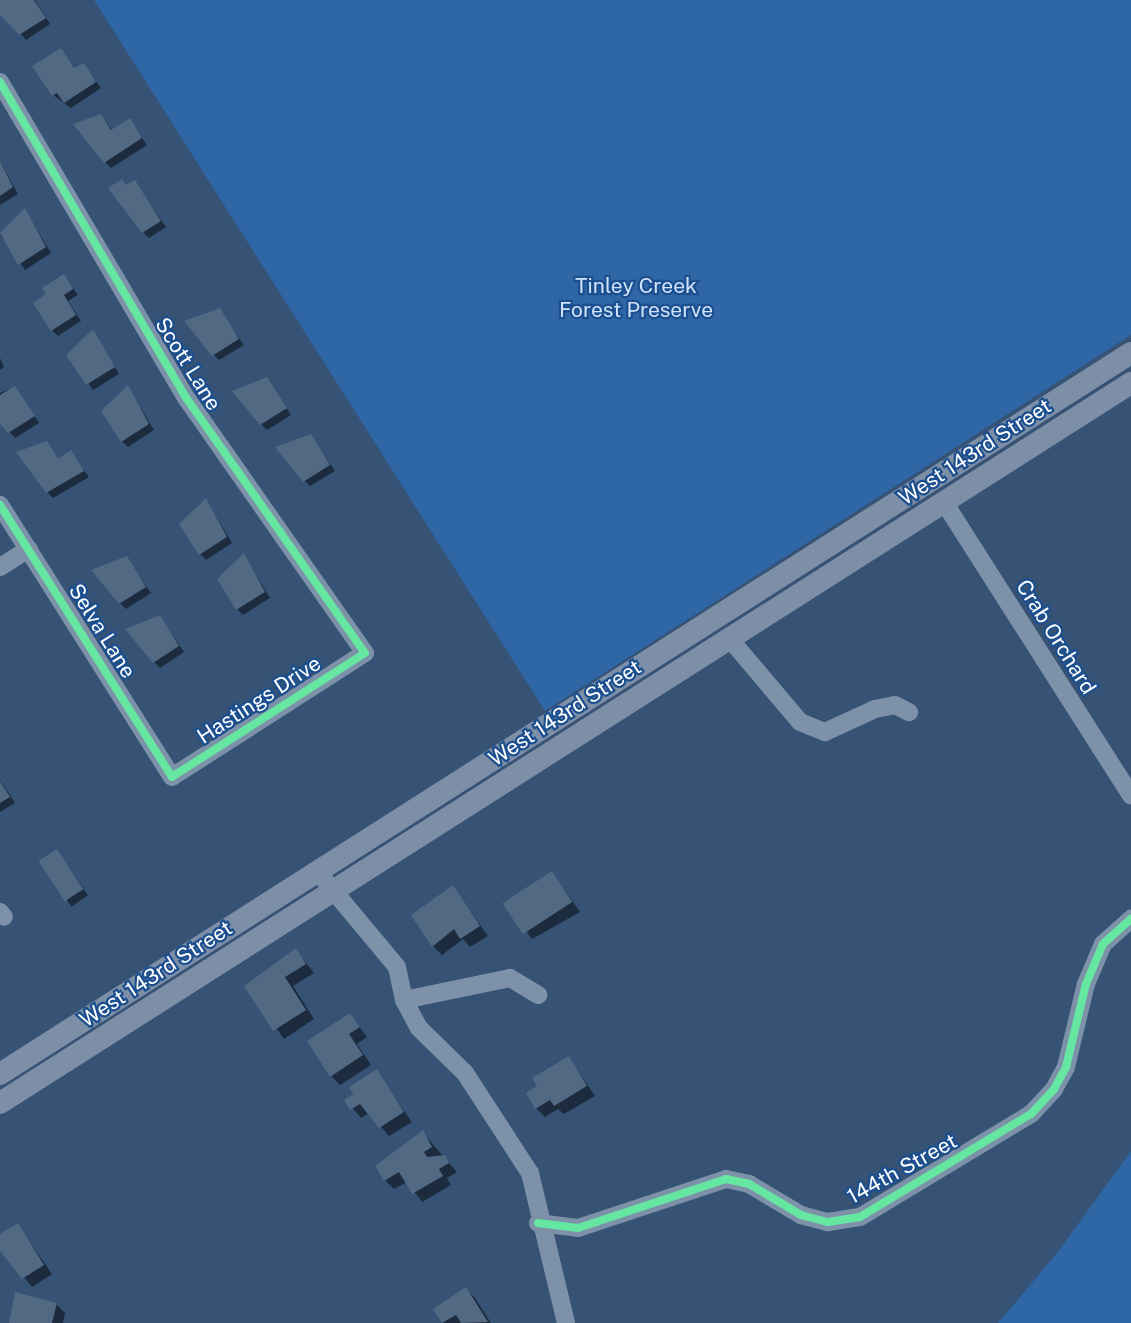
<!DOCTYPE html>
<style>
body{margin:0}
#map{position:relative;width:1131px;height:1323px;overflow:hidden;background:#365274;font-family:"Public Sans",sans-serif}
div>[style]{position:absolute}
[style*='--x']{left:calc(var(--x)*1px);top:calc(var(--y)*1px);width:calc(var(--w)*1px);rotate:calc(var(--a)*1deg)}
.green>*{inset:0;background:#2f66a5}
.shadow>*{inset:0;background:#0007;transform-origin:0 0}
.building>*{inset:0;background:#526984;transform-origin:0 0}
.minor>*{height:18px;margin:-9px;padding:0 9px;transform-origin:9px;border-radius:9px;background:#7d92a8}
.major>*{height:22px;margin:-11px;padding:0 11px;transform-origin:11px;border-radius:11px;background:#7d8ea7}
.cycleway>*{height:8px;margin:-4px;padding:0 4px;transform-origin:4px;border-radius:4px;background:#66e7a1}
span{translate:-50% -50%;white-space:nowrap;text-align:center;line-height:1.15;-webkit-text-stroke:4.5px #1b4f8f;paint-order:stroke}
.park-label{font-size:21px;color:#cfe3fa}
.street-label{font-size:21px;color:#fff}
</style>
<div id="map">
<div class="green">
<div style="clip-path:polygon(94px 0,1131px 0,1131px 335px,545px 711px)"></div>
<div style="clip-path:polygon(1131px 1151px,1131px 1323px,998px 1323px,1057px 1253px)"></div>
</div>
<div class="shadow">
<div style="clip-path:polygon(0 0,35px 0,50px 24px,26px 40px,0 9px)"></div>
<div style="clip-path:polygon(61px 50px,75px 69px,83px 64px,101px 88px,71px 108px,53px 95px)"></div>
<div style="clip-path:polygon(101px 115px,113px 131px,129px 120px,147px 145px,111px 168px,105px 162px)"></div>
<div style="clip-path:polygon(0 161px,18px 194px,0 205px)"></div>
<div style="clip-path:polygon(135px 182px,166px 227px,149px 238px,143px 232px)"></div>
<div style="clip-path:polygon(25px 210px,51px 253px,25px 270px,0 234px)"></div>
<div style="clip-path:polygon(64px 276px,78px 295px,68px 301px,81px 321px,58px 336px,52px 330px,48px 295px)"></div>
<div style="clip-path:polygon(219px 310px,244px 345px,219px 360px,214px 355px)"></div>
<div style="clip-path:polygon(93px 331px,119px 374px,93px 390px,68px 355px)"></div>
<div style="clip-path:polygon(0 358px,4px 367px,0 370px)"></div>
<div style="clip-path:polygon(267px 379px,291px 415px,267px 430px,261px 424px)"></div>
<div style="clip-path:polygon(15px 387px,39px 423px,15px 438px,0 421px,0 393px)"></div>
<div style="clip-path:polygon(128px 387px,154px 430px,128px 447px,122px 441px)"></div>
<div style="clip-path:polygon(310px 435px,335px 471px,310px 486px,305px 481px)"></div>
<div style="clip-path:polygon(46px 443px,59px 460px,70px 452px,89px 477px,53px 498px,47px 492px)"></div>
<div style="clip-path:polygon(206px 500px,232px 543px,206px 560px,200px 554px)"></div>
<div style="clip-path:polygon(244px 555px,270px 598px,243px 615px,237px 609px)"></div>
<div style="clip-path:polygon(126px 558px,151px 593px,126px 609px,120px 603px)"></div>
<div style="clip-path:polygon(160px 617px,184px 652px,160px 668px,154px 662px)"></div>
<div style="clip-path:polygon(0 780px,15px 803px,0 812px)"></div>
<div style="left:57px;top:851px;width:54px;height:20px;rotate:55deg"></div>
<div style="clip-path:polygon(552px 873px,580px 912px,532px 939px,505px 903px)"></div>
<div style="clip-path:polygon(453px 887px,488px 936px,470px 947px,463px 939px,442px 955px,433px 946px)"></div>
<div style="clip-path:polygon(296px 950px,314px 973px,293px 986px,314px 1019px,284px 1039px,247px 986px)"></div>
<div style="clip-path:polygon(350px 1015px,367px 1037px,357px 1044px,371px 1065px,340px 1085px,331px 1076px)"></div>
<div style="clip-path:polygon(569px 1058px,595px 1096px,564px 1114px,558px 1109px,545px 1117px,536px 1108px,539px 1086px)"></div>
<div style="clip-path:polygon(376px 1071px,412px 1122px,389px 1136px,369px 1113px,361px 1118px,346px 1100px)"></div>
<div style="clip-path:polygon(422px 1132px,457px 1172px,447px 1178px,451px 1185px,422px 1202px,407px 1182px,394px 1189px,385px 1180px)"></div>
<div style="clip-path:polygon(18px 1225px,52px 1274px,32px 1287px,0 1247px,0 1236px)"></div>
<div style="clip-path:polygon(466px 1289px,475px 1298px,491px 1323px,444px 1323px,435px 1309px)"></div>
<div style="clip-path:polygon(56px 1304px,65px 1313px,63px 1323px,10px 1323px)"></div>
</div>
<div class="building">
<div style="clip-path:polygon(0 0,34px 0,46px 18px,19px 35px,0 15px)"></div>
<div style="clip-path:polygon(61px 48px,74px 68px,84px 63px,96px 82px,64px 103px,57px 93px,52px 96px,32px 66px)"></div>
<div style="clip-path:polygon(101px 114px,111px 130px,130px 118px,142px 138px,104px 163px,73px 124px)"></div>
<div style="clip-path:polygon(0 161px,13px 187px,0 196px)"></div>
<div style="clip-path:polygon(122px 179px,126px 185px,135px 180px,161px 221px,142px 233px,108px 188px)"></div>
<div style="clip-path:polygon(25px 208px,46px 247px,18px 265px,0 233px)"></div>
<div style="clip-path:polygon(64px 274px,73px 289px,64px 295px,76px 315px,51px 331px,33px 303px,46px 294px,42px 288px)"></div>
<div style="clip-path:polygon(220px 308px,239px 339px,212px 356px,184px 321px)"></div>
<div style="clip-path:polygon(93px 329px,115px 367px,86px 385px,66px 355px)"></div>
<div style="clip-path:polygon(267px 377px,287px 408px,260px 425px,232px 391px)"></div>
<div style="clip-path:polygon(128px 385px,149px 424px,121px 442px,101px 411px)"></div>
<div style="clip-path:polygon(15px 386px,35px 416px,8px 433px,0 424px,0 395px)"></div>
<div style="clip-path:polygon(311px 434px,330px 465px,303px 482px,275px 447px)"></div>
<div style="clip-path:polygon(47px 441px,58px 459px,71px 450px,84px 471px,46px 493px,16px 452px)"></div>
<div style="clip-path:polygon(206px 498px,227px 537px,199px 555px,179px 524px)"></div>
<div style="clip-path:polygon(244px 553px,265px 592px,236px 610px,217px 579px)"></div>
<div style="clip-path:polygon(127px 556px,146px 587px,119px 604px,91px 570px)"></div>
<div style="clip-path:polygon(160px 615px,179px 646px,153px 663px,125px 629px)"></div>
<div style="clip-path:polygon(0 781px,10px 797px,0 803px)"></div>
<div style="left:57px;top:849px;width:48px;height:22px;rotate:57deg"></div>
<div style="left:552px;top:871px;width:37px;height:59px;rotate:57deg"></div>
<div style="clip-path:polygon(453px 885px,480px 926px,460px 939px,454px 929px,432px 947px,411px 915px)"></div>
<div style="clip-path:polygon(296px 948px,306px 964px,285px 977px,306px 1010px,273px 1031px,244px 986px)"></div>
<div style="clip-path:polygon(350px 1013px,360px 1027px,349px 1034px,363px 1055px,330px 1077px,307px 1041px)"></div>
<div style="clip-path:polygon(569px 1056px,587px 1086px,554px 1106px,550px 1100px,535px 1109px,526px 1093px,537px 1086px,532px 1078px)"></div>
<div style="clip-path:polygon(377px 1069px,404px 1112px,379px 1128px,360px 1104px,350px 1110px,344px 1100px,353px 1094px,349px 1087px)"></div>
<div style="clip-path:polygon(423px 1130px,432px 1147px,424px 1152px,427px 1157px,445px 1155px,449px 1163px,439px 1169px,443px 1176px,412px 1194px,399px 1172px,384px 1181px,375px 1166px)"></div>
<div style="clip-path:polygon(18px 1223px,44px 1265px,22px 1279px,0 1251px,0 1234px)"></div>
<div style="clip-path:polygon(466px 1287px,488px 1322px,461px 1323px,456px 1315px,442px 1323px,433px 1309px)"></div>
<div style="clip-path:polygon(15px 1292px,57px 1303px,52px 1323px,9px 1323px)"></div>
</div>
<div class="minor">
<div style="--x:0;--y:82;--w:368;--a:59.5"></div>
<div style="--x:187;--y:399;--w:310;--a:55"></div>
<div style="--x:365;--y:653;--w:229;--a:147.3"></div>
<div style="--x:172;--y:777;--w:322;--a:-122.3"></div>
<div style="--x:944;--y:502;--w:348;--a:57.5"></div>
<div style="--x:0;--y:567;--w:34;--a:-32"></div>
<div style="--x:729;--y:638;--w:110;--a:49.8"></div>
<div style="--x:800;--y:722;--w:27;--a:22"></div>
<div style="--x:825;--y:732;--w:55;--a:-24.7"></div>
<div style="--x:875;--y:709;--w:20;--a:-11"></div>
<div style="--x:895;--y:705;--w:16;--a:27"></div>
<div style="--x:317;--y:871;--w:125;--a:50.2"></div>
<div style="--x:397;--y:967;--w:34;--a:78"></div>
<div style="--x:404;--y:1000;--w:32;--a:62"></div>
<div style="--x:419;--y:1028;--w:64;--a:44.4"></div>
<div style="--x:465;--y:1073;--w:119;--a:57"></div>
<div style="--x:530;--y:1173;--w:154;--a:76.5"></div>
<div style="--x:0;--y:912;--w:6;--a:51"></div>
<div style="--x:404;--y:1000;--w:108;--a:-11.7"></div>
<div style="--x:510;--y:978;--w:33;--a:31"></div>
<div style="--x:538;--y:1223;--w:40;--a:7.1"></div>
<div style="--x:578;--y:1228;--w:156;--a:-18.3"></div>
<div style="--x:726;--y:1179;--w:24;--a:12"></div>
<div style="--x:749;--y:1184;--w:61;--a:30.8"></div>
<div style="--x:801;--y:1215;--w:28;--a:15"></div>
<div style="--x:828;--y:1222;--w:32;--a:-9"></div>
<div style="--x:860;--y:1217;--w:200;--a:-31.1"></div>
<div style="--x:1031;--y:1114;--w:34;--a:-47"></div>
<div style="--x:1054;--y:1089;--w:25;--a:-61"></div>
<div style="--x:1066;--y:1067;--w:85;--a:-76.5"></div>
<div style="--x:1086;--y:984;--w:43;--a:-67"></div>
<div style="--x:1103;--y:944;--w:38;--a:-42"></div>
</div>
<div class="major">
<div style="--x:0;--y:1074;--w:1341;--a:-32.52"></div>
<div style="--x:0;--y:1103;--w:1341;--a:-32.48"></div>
</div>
<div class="cycleway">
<div style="--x:0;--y:82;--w:368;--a:59.5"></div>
<div style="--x:187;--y:399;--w:310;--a:55"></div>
<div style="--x:365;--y:653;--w:229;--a:147.3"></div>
<div style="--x:172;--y:777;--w:322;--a:-122.3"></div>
<div style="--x:538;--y:1223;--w:40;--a:7.1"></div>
<div style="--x:578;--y:1228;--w:156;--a:-18.3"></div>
<div style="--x:726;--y:1179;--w:24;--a:12"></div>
<div style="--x:749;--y:1184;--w:61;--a:30.8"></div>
<div style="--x:801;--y:1215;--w:28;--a:15"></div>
<div style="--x:828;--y:1222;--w:32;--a:-9"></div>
<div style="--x:860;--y:1217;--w:200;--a:-31.1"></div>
<div style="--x:1031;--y:1114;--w:34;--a:-47"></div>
<div style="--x:1054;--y:1089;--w:25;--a:-61"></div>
<div style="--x:1066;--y:1067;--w:85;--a:-76.5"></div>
<div style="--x:1086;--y:984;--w:43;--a:-67"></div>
<div style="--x:1103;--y:944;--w:38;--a:-42"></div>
</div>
<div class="park-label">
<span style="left:636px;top:298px">Tinley Creek<br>Forest Preserve</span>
</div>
<div class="street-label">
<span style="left:188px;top:364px;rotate:58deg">Scott Lane</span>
<span style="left:975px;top:452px;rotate:-33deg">West 143rd Street</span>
<span style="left:102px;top:631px;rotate:58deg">Selva Lane</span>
<span style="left:1056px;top:637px;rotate:58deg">Crab Orchard</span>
<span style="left:259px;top:700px;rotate:-33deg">Hastings Drive</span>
<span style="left:565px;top:713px;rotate:-33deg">West 143rd Street</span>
<span style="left:156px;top:974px;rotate:-33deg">West 143rd Street</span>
<span style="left:902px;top:1169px;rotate:-29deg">144th Street</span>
</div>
</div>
